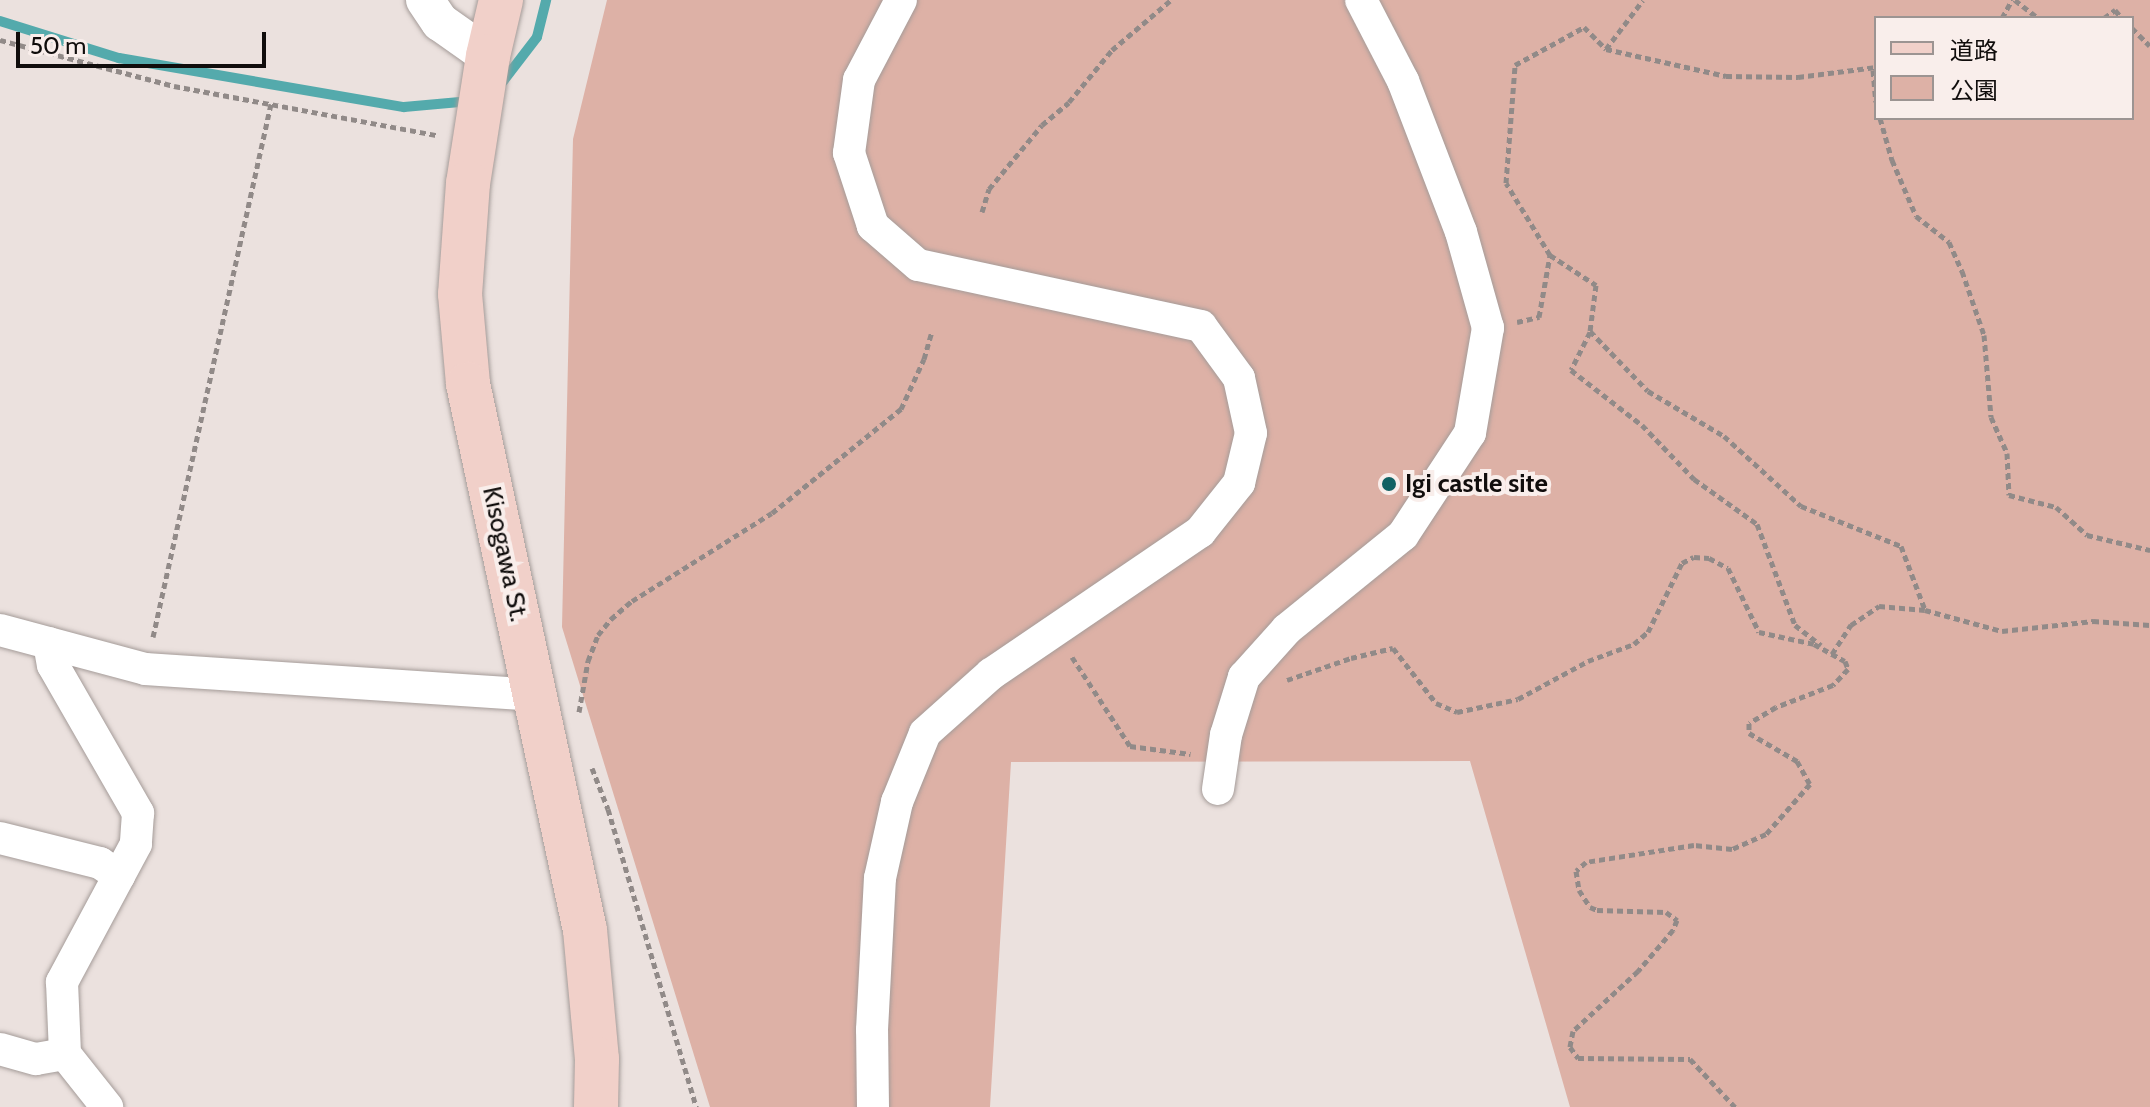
<!DOCTYPE html>
<meta charset="utf-8">
<style>
body{margin:0}
#map{position:relative;width:2150px;height:1107px;overflow:hidden;background:#ebe1de;font-family:Cabin,"Noto Sans JP",sans-serif}
div>[style]{position:absolute}
[style*='--x']{left:calc(var(--x)*1px);top:calc(var(--y)*1px);width:calc(var(--w)*1px);rotate:calc(var(--a)*1deg)}
.green>*{inset:0;background:#ddb1a6}
.stream>*{height:10px;margin:-5px;padding:0 5px;transform-origin:5px;border-radius:5px;background:#54aaac}
.path>*{height:5px;margin-top:-2.5px;transform-origin:0;background:repeating-linear-gradient(90deg,#918a88 0 6px,transparent 0 10px)}
.roads{filter:drop-shadow(0 0 2px #a59c99) drop-shadow(0 0 2px #a59c99)}
.minor>*{height:32px;margin:-16px;padding:0 16px;transform-origin:16px;border-radius:16px;background:#fff}
.tertiary>*{height:38px;margin:-19px;padding:0 19px;transform-origin:19px;border-radius:19px;background:#fff}
.secondary>*{height:44px;margin:-22px;padding:0 22px;transform-origin:22px;border-radius:22px;background:#f1d0c9}
.dots>*{width:22px;height:22px;translate:-50% -50%;box-sizing:border-box;border:4px solid #f9eeeb;border-radius:50%}
span{translate:-50% -50%;white-space:nowrap;text-align:center;line-height:1.15;-webkit-text-stroke:8px #f9eeeb;paint-order:stroke}
.poi-label{font-size:26px;color:#100d0c;font-weight:700}
.left{translate:0 -50%;text-align:left}
.street-label{font-size:26px;color:#100d0c}
.legend{position:absolute;left:1874px;top:16px;width:260px;height:104px;box-sizing:border-box;background:#f9eeeb;border:2px solid #9c9492;margin:0;padding:10px 14px;list-style:none;font-size:24px;color:#100d0c}
.legend li{display:flex;align-items:center;gap:16px;height:40px}
.legend b{width:40px;border:2px solid #9c9492}
.scale{position:absolute;left:16px;top:32px;width:250px;height:36px;box-sizing:border-box;border:4px solid #100d0c;border-top:0;padding-left:10px;font-size:24px;line-height:28px;white-space:nowrap;color:#100d0c;-webkit-text-stroke:6px #f9eeeb;paint-order:stroke}
</style>
<div id="map">
<div class="green">
<div style="clip-path:polygon(evenodd,607px 0,2150px 0,2150px 1107px,1570px 1107px,1470px 761px,1011px 762px,990px 1107px,710px 1107px,562px 627px,573px 139px,607px 0,1876px 18px,2132px 18px,2132px 118px,1876px 118px,1876px 18px)"></div>
</div>
<div class="stream">
<div style="--x:0;--y:21;--w:125;--a:17.3"></div>
<div style="--x:119;--y:58;--w:289;--a:9.8"></div>
<div style="--x:404;--y:107;--w:56;--a:-5.1"></div>
<div style="--x:501;--y:84;--w:59;--a:-52.5"></div>
<div style="--x:537;--y:37;--w:38;--a:-76"></div>
</div>
<div class="path">
<div style="--x:2015;--y:0;--w:29;--a:38"></div>
<div style="--x:2002;--y:18;--w:21;--a:-61"></div>
<div style="--x:2104;--y:18;--w:14;--a:-36"></div>
<div style="--x:2115;--y:10;--w:11;--a:49"></div>
<div style="--x:2132;--y:28;--w:25;--a:45"></div>
<div style="--x:0;--y:40;--w:180;--a:14.8"></div>
<div style="--x:174;--y:86;--w:267;--a:10.6"></div>
<div style="--x:1606;--y:49;--w:123;--a:12.7"></div>
<div style="--x:1726;--y:76;--w:72;--a:0.8"></div>
<div style="--x:1798;--y:77;--w:79;--a:-7.3"></div>
<div style="--x:1606;--y:49;--w:61;--a:-52.9"></div>
<div style="--x:1873;--y:70;--w:32;--a:85"></div>
<div style="--x:1880;--y:118;--w:44;--a:74.1"></div>
<div style="--x:1892;--y:160;--w:61;--a:66.8"></div>
<div style="--x:1916;--y:216;--w:42;--a:38.2"></div>
<div style="--x:1949;--y:242;--w:32;--a:66"></div>
<div style="--x:1962;--y:271;--w:68;--a:71"></div>
<div style="--x:1984;--y:335;--w:82;--a:85.1"></div>
<div style="--x:1991;--y:417;--w:39;--a:66"></div>
<div style="--x:2007;--y:453;--w:42;--a:87.3"></div>
<div style="--x:2009;--y:495;--w:49;--a:14.3"></div>
<div style="--x:2056;--y:507;--w:42;--a:42.1"></div>
<div style="--x:2087;--y:535;--w:65;--a:13.4"></div>
<div style="--x:982;--y:212;--w:24;--a:-73"></div>
<div style="--x:989;--y:189;--w:83;--a:-50.4"></div>
<div style="--x:1042;--y:125;--w:35;--a:-40"></div>
<div style="--x:1069;--y:102;--w:67;--a:-50.4"></div>
<div style="--x:1112;--y:50;--w:77;--a:-40.3"></div>
<div style="--x:1550;--y:255;--w:55;--a:33.1"></div>
<div style="--x:1596;--y:285;--w:46;--a:97.4"></div>
<div style="--x:1590;--y:331;--w:83;--a:46"></div>
<div style="--x:1648;--y:391;--w:88;--a:30.6"></div>
<div style="--x:1724;--y:436;--w:104;--a:42.3"></div>
<div style="--x:1801;--y:506;--w:108;--a:21.8"></div>
<div style="--x:1901;--y:546;--w:68;--a:69.4"></div>
<div style="--x:1925;--y:610;--w:80;--a:15.3"></div>
<div style="--x:2002;--y:631;--w:92;--a:-6.3"></div>
<div style="--x:2093;--y:621;--w:57;--a:4"></div>
<div style="--x:1517;--y:322;--w:23;--a:-13"></div>
<div style="--x:1539;--y:317;--w:63;--a:-79.9"></div>
<div style="--x:1550;--y:255;--w:84;--a:-121.4"></div>
<div style="--x:1506;--y:183;--w:118;--a:-85.6"></div>
<div style="--x:1515;--y:65;--w:79;--a:-28.8"></div>
<div style="--x:1584;--y:27;--w:31;--a:45"></div>
<div style="--x:1590;--y:332;--w:42;--a:116.6"></div>
<div style="--x:1571;--y:370;--w:90;--a:37.8"></div>
<div style="--x:1642;--y:425;--w:75;--a:46.1"></div>
<div style="--x:1694;--y:479;--w:77;--a:35.5"></div>
<div style="--x:1757;--y:524;--w:108;--a:69.4"></div>
<div style="--x:1795;--y:625;--w:33;--a:38"></div>
<div style="--x:153;--y:637;--w:546;--a:-77.52"></div>
<div style="--x:1832;--y:654;--w:35;--a:-57"></div>
<div style="--x:1851;--y:625;--w:34;--a:-34"></div>
<div style="--x:1879;--y:606;--w:46;--a:5"></div>
<div style="--x:1072;--y:657;--w:106;--a:56.9"></div>
<div style="--x:1130;--y:746;--w:61;--a:7.6"></div>
<div style="--x:1287;--y:680;--w:68;--a:-19"></div>
<div style="--x:1351;--y:658;--w:43;--a:-13.4"></div>
<div style="--x:1393;--y:648;--w:70;--a:52"></div>
<div style="--x:1436;--y:703;--w:23;--a:23"></div>
<div style="--x:1457;--y:712;--w:62;--a:-12"></div>
<div style="--x:1518;--y:699;--w:80;--a:-28.5"></div>
<div style="--x:1588;--y:661;--w:49;--a:-20.3"></div>
<div style="--x:1634;--y:644;--w:18;--a:-41"></div>
<div style="--x:1648;--y:632;--w:77;--a:-63.8"></div>
<div style="--x:1682;--y:563;--w:13;--a:-27"></div>
<div style="--x:1694;--y:557;--w:15;--a:4"></div>
<div style="--x:1709;--y:558;--w:21;--a:28"></div>
<div style="--x:1728;--y:568;--w:71;--a:64.2"></div>
<div style="--x:1759;--y:632;--w:56;--a:12.3"></div>
<div style="--x:1814;--y:644;--w:35;--a:29"></div>
<div style="--x:1845;--y:661;--w:9;--a:69"></div>
<div style="--x:1848;--y:669;--w:22;--a:133"></div>
<div style="--x:1833;--y:685;--w:61;--a:158.9"></div>
<div style="--x:1776;--y:707;--w:31;--a:149"></div>
<div style="--x:1749;--y:723;--w:10;--a:90"></div>
<div style="--x:1749;--y:733;--w:56;--a:30.3"></div>
<div style="--x:1797;--y:761;--w:26;--a:61"></div>
<div style="--x:1810;--y:784;--w:67;--a:131.3"></div>
<div style="--x:1766;--y:834;--w:37;--a:156"></div>
<div style="--x:1732;--y:849;--w:38;--a:-174"></div>
<div style="--x:1694;--y:845;--w:109;--a:171.1"></div>
<div style="--x:1586;--y:862;--w:13;--a:138"></div>
<div style="--x:1576;--y:871;--w:19;--a:81"></div>
<div style="--x:1579;--y:890;--w:20;--a:57"></div>
<div style="--x:1590;--y:907;--w:8;--a:23"></div>
<div style="--x:1597;--y:910;--w:69;--a:1.7"></div>
<div style="--x:1666;--y:912;--w:14;--a:36"></div>
<div style="--x:1677;--y:920;--w:11;--a:112"></div>
<div style="--x:1673;--y:930;--w:54;--a:130.5"></div>
<div style="--x:1638;--y:971;--w:88;--a:137.3"></div>
<div style="--x:1573;--y:1031;--w:16;--a:101"></div>
<div style="--x:1570;--y:1047;--w:14;--a:54"></div>
<div style="--x:1578;--y:1058;--w:112;--a:0.5"></div>
<div style="--x:1690;--y:1059;--w:66;--a:46.8"></div>
<div style="--x:579;--y:712;--w:52;--a:-80"></div>
<div style="--x:588;--y:661;--w:28;--a:-69"></div>
<div style="--x:598;--y:635;--w:21;--a:-51"></div>
<div style="--x:611;--y:619;--w:28;--a:-41"></div>
<div style="--x:632;--y:601;--w:165;--a:-32.2"></div>
<div style="--x:772;--y:513;--w:166;--a:-38.9"></div>
<div style="--x:901;--y:409;--w:55;--a:-65.3"></div>
<div style="--x:924;--y:359;--w:29;--a:-74"></div>
<div style="--x:592;--y:768;--w:44;--a:68.7"></div>
<div style="--x:608;--y:809;--w:311;--a:73.5"></div>
</div>
<div class="roads">
<div class="minor">
<div style="--x:0;--y:630;--w:151;--a:15"></div>
<div style="--x:146;--y:669;--w:391;--a:3.8"></div>
<div style="--x:49;--y:643;--w:22;--a:80"></div>
<div style="--x:53;--y:665;--w:171;--a:60.1"></div>
<div style="--x:138;--y:813;--w:31;--a:94"></div>
<div style="--x:136;--y:844;--w:157;--a:118.2"></div>
<div style="--x:62;--y:982;--w:72;--a:87.6"></div>
<div style="--x:65;--y:1054;--w:68;--a:51.6"></div>
<div style="--x:1218;--y:789;--w:55;--a:-81.6"></div>
<div style="--x:1226;--y:735;--w:61;--a:-72.8"></div>
<div style="--x:1244;--y:677;--w:64;--a:-48.1"></div>
<div style="--x:1287;--y:629;--w:149;--a:-39"></div>
<div style="--x:1403;--y:535;--w:122;--a:-56.7"></div>
<div style="--x:1470;--y:433;--w:107;--a:-80.3"></div>
<div style="--x:1488;--y:328;--w:100;--a:-105.7"></div>
<div style="--x:1461;--y:232;--w:162;--a:-111"></div>
<div style="--x:1403;--y:81;--w:91;--a:-117.4"></div>
<div style="--x:0;--y:838;--w:103;--a:14"></div>
<div style="--x:100;--y:863;--w:23;--a:34"></div>
<div style="--x:0;--y:1049;--w:37;--a:16"></div>
<div style="--x:36;--y:1059;--w:29;--a:-10"></div>
<div style="--x:873;--y:1107;--w:77;--a:-90.7"></div>
<div style="--x:872;--y:1030;--w:152;--a:-87"></div>
<div style="--x:880;--y:878;--w:78;--a:-77.4"></div>
<div style="--x:897;--y:802;--w:74;--a:-67.9"></div>
<div style="--x:925;--y:733;--w:89;--a:-41.8"></div>
<div style="--x:991;--y:674;--w:253;--a:-34.2"></div>
<div style="--x:1200;--y:532;--w:63;--a:-51.5"></div>
<div style="--x:1239;--y:483;--w:51;--a:-76.5"></div>
<div style="--x:1251;--y:433;--w:56;--a:-102.3"></div>
<div style="--x:1239;--y:378;--w:64;--a:-126.2"></div>
<div style="--x:1201;--y:326;--w:289;--a:-167.8"></div>
<div style="--x:918;--y:265;--w:60;--a:-139.1"></div>
<div style="--x:873;--y:226;--w:77;--a:-108.2"></div>
<div style="--x:849;--y:153;--w:74;--a:-82.2"></div>
<div style="--x:859;--y:80;--w:90;--a:-62.3"></div>
</div>
<div class="tertiary">
<div style="--x:425;--y:0;--w:27;--a:56"></div>
<div style="--x:440;--y:22;--w:59;--a:35.3"></div>
</div>
<div class="secondary">
<div style="--x:501;--y:0;--w:57;--a:103.1"></div>
<div style="--x:488;--y:56;--w:129;--a:98.9"></div>
<div style="--x:468;--y:183;--w:111;--a:94.1"></div>
<div style="--x:460;--y:294;--w:90;--a:84.9"></div>
<div style="--x:468;--y:384;--w:558;--a:77.91"></div>
<div style="--x:585;--y:930;--w:130;--a:84.7"></div>
<div style="--x:597;--y:1059;--w:48;--a:91.2"></div>
</div>
</div>
<div class="dots">
<div style="left:1389px;top:484px;background:#126264"></div>
</div>
<div class="poi-label">
<span class="left" style="left:1405px;top:484px">Igi castle site</span>
</div>
<div class="street-label">
<span style="left:505px;top:554px;rotate:78deg">Kisogawa St.</span>
</div>
<ul class="legend">
<li><b style="height:10px;background:#f1d0c9"></b>道路</li>
<li><b style="height:22px;background:#ddb1a6"></b>公園</li>
</ul>
<div class="scale">50 m</div>
</div>
